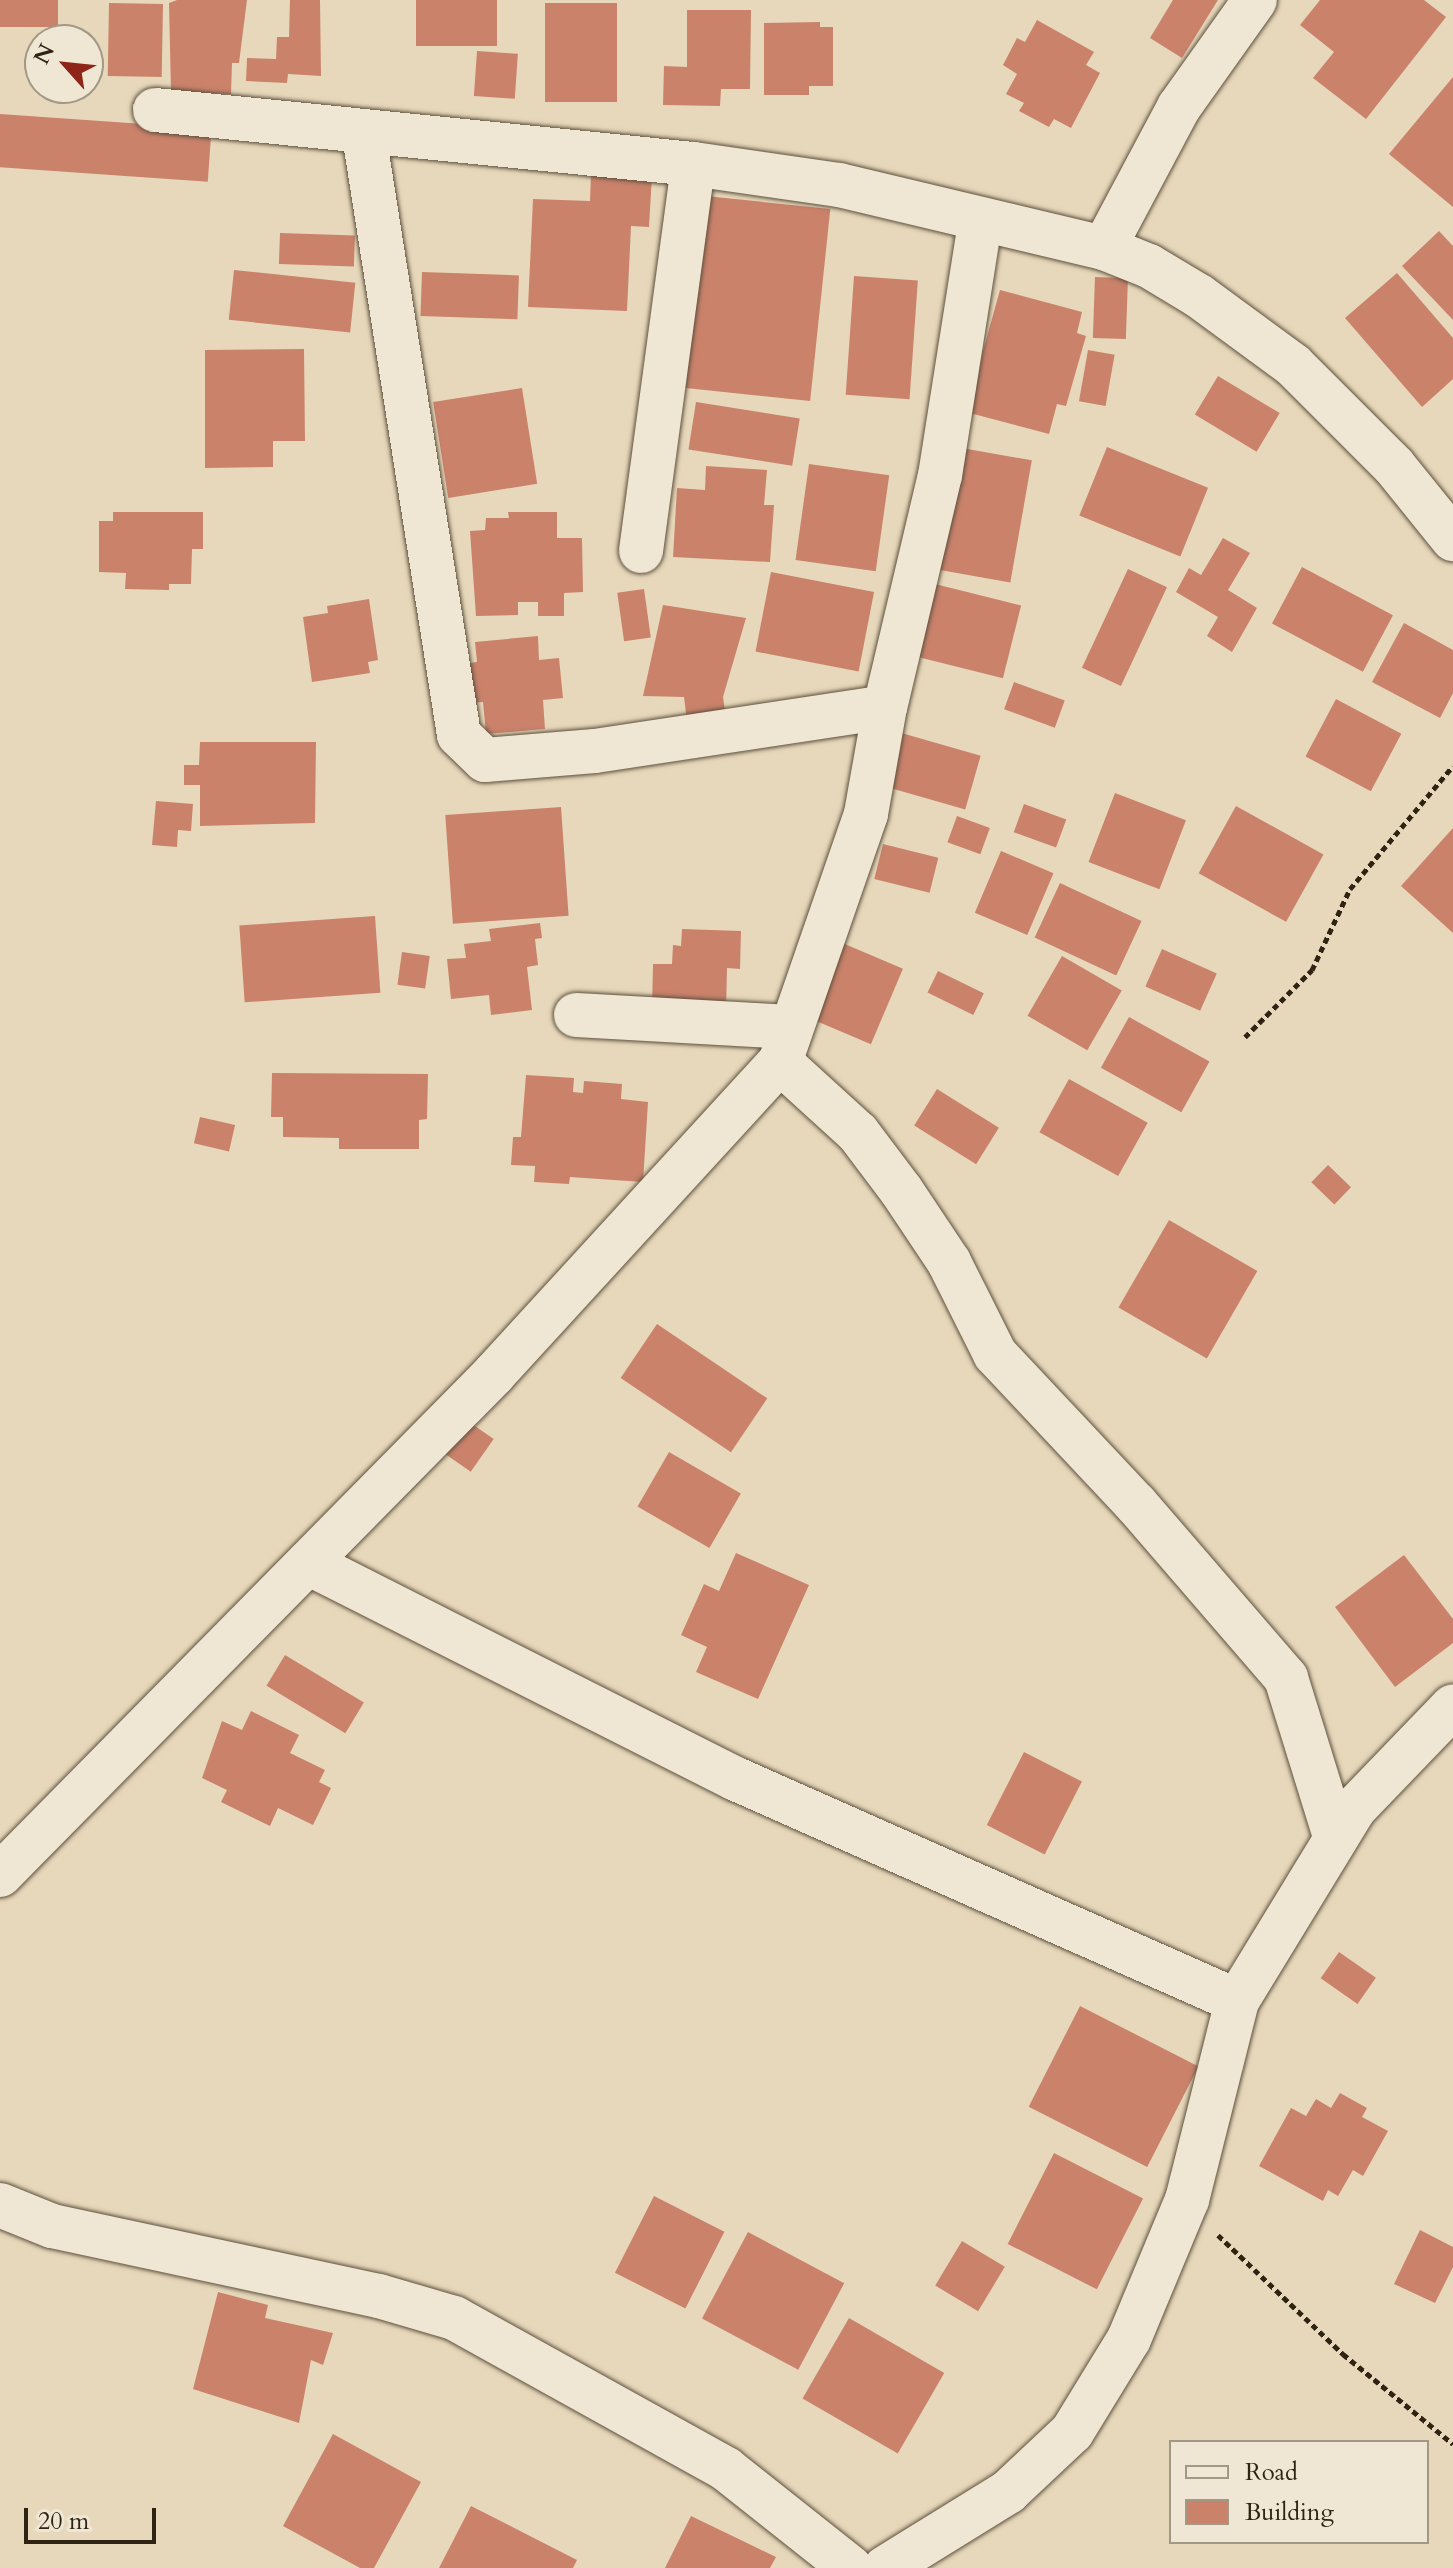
<!DOCTYPE html>
<style>
body{margin:0}
#map{position:relative;width:1453px;height:2568px;overflow:hidden;background:#e7d8bb;font-family:Cardo,serif}
div>[style]{position:absolute}
[style*='--x']{left:calc(var(--x)*1px);top:calc(var(--y)*1px);width:calc(var(--w)*1px);rotate:calc(var(--a)*1deg)}
.building>*{inset:0;background:#ca826b;transform-origin:0 0}
.path>*{height:5px;margin-top:-2.5px;transform-origin:0;background:repeating-linear-gradient(90deg,#2f2313 0 6px,transparent 0 10px)}
.roads{filter:drop-shadow(0 0 2px #5d503d) drop-shadow(0 0 2px #5d503d)}
.minor>*{height:44px;margin:-22px;padding:0 22px;transform-origin:22px;border-radius:22px;background:#efe6d3}
span{translate:-50% -50%;white-space:nowrap;text-align:center;line-height:1.15;-webkit-text-stroke:6px #efe6d3;paint-order:stroke}
.legend{position:absolute;left:1169px;top:2440px;width:260px;height:104px;box-sizing:border-box;background:#efe6d3;border:2px solid #a29886;margin:0;padding:10px 14px;list-style:none;font-size:24px;color:#2f2313}
.legend li{display:flex;align-items:center;gap:16px;height:40px}
.legend b{width:40px;border:2px solid #a29886}
.north{position:absolute;left:24px;top:24px;width:80px;height:80px;box-sizing:border-box;background:#efe6d3;border:2px solid #a29886;border-radius:50%;rotate:297deg;font-size:22px;font-weight:700;line-height:32px;text-align:center;color:#2f2313}
.north::after{content:'';display:block;margin:auto;width:28px;height:36px;background:#8f2418;clip-path:polygon(50% 0,100% 100%,50% 72%,0 100%)}
.scale{position:absolute;left:24px;top:2508px;width:132px;height:36px;box-sizing:border-box;border:4px solid #2f2313;border-top:0;padding-left:10px;font-size:24px;line-height:28px;white-space:nowrap;color:#2f2313;-webkit-text-stroke:6px #efe6d3;paint-order:stroke}
</style>
<div id="map">
<div class="building">
<div style="left:0;top:0;width:58px;height:27px"></div>
<div style="clip-path:polygon(177px 0,247px 0,239px 63px,232px 63px,231px 94px,171px 92px,169px 3px)"></div>
<div style="clip-path:polygon(290px 0,320px 0,321px 76px,288px 74px,287px 83px,246px 81px,247px 58px,276px 59px,277px 37px,289px 37px)"></div>
<div style="left:416px;top:0;width:81px;height:46px"></div>
<div style="clip-path:polygon(1173px 0,1218px 0,1182px 58px,1150px 38px)"></div>
<div style="clip-path:polygon(1320px 0,1424px 0,1446px 17px,1366px 119px,1313px 78px,1334px 52px,1300px 25px)"></div>
<div style="left:109px;top:3px;width:54px;height:73px;rotate:1deg"></div>
<div style="left:545px;top:3px;width:72px;height:99px"></div>
<div style="clip-path:polygon(687px 10px,751px 10px,750px 89px,721px 89px,720px 106px,663px 105px,664px 66px,687px 67px)"></div>
<div style="clip-path:polygon(1037px 20px,1094px 52px,1086px 65px,1100px 73px,1071px 128px,1054px 119px,1049px 127px,1019px 111px,1024px 103px,1006px 94px,1017px 74px,1003px 65px,1017px 38px,1025px 42px)"></div>
<div style="clip-path:polygon(820px 22px,820px 27px,833px 27px,833px 86px,809px 86px,809px 95px,764px 95px,764px 23px)"></div>
<div style="left:477px;top:51px;width:41px;height:45px;rotate:4deg"></div>
<div style="clip-path:polygon(1453px 77px,1453px 207px,1389px 154px)"></div>
<div style="left:0;top:114px;width:212px;height:53px;rotate:4deg"></div>
<div style="clip-path:polygon(591px 174px,652px 176px,649px 227px,631px 226px,627px 311px,528px 307px,533px 199px,590px 201px)"></div>
<div style="left:706px;top:196px;width:125px;height:193px;rotate:6deg"></div>
<div style="clip-path:polygon(1439px 231px,1453px 246px,1453px 320px,1402px 266px)"></div>
<div style="left:280px;top:233px;width:75px;height:31px;rotate:2deg"></div>
<div style="left:234px;top:270px;width:122px;height:50px;rotate:6deg"></div>
<div style="left:422px;top:272px;width:97px;height:44px;rotate:2deg"></div>
<div style="clip-path:polygon(1397px 273px,1453px 338px,1453px 379px,1422px 407px,1345px 318px)"></div>
<div style="left:854px;top:276px;width:64px;height:119px;rotate:4deg"></div>
<div style="left:1095px;top:277px;width:33px;height:61px;rotate:2deg"></div>
<div style="clip-path:polygon(1000px 290px,1082px 312px,1077px 333px,1086px 336px,1066px 406px,1057px 404px,1049px 434px,966px 412px)"></div>
<div style="clip-path:polygon(304px 349px,305px 441px,273px 441px,273px 467px,205px 468px,205px 350px)"></div>
<div style="left:1088px;top:350px;width:27px;height:52px;rotate:10deg"></div>
<div style="left:1218px;top:376px;width:72px;height:45px;rotate:31deg"></div>
<div style="left:522px;top:388px;width:97px;height:90px;rotate:81deg"></div>
<div style="left:696px;top:402px;width:105px;height:48px;rotate:9deg"></div>
<div style="left:956px;top:447px;width:77px;height:124px;rotate:10deg"></div>
<div style="left:1107px;top:447px;width:109px;height:74px;rotate:22deg"></div>
<div style="left:809px;top:464px;width:81px;height:97px;rotate:8deg"></div>
<div style="clip-path:polygon(706px 466px,767px 470px,764px 505px,774px 505px,770px 562px,673px 557px,677px 488px,705px 490px)"></div>
<div style="clip-path:polygon(113px 512px,203px 512px,203px 549px,192px 549px,191px 584px,169px 584px,169px 590px,125px 589px,126px 573px,99px 572px,99px 521px,113px 521px)"></div>
<div style="clip-path:polygon(508px 512px,557px 512px,557px 538px,582px 538px,583px 592px,564px 593px,564px 616px,538px 616px,538px 602px,518px 602px,518px 615px,476px 616px,470px 531px,485px 530px,486px 518px,509px 518px)"></div>
<div style="clip-path:polygon(1223px 538px,1250px 553px,1228px 590px,1257px 608px,1232px 652px,1207px 636px,1218px 617px,1176px 592px,1189px 568px,1201px 575px)"></div>
<div style="left:1302px;top:567px;width:103px;height:64px;rotate:28deg"></div>
<div style="left:1128px;top:569px;width:43px;height:109px;rotate:25deg"></div>
<div style="left:771px;top:572px;width:105px;height:81px;rotate:11deg"></div>
<div style="left:927px;top:582px;width:97px;height:75px;rotate:14deg"></div>
<div style="left:644px;top:589px;width:49px;height:27px;rotate:82deg"></div>
<div style="clip-path:polygon(369px 599px,378px 660px,368px 662px,370px 673px,312px 682px,303px 617px,328px 613px,327px 606px)"></div>
<div style="clip-path:polygon(663px 605px,746px 618px,723px 697px,727px 725px,688px 729px,684px 697px,643px 696px)"></div>
<div style="clip-path:polygon(1404px 623px,1453px 650px,1453px 693px,1440px 718px,1372px 682px)"></div>
<div style="clip-path:polygon(538px 636px,539px 660px,559px 658px,563px 698px,543px 700px,545px 729px,486px 734px,483px 702px,465px 703px,462px 664px,477px 662px,475px 642px)"></div>
<div style="left:1014px;top:682px;width:54px;height:29px;rotate:20deg"></div>
<div style="left:1336px;top:699px;width:74px;height:65px;rotate:28deg"></div>
<div style="left:898px;top:732px;width:86px;height:56px;rotate:16deg"></div>
<div style="clip-path:polygon(200px 742px,316px 742px,315px 823px,200px 826px,200px 785px,184px 785px,184px 765px,199px 765px)"></div>
<div style="left:1115px;top:793px;width:76px;height:74px;rotate:21deg"></div>
<div style="clip-path:polygon(156px 801px,193px 804px,191px 831px,178px 830px,177px 847px,152px 845px)"></div>
<div style="left:1024px;top:804px;width:45px;height:30px;rotate:20deg"></div>
<div style="left:1236px;top:806px;width:100px;height:77px;rotate:29deg"></div>
<div style="left:561px;top:807px;width:109px;height:116px;rotate:86deg"></div>
<div style="left:957px;top:816px;width:35px;height:28px;rotate:20deg"></div>
<div style="clip-path:polygon(1453px 828px,1453px 933px,1401px 886px)"></div>
<div style="left:883px;top:844px;width:57px;height:36px;rotate:14deg"></div>
<div style="left:1001px;top:851px;width:57px;height:67px;rotate:23deg"></div>
<div style="left:1060px;top:883px;width:90px;height:60px;rotate:25deg"></div>
<div style="left:375px;top:916px;width:77px;height:136px;rotate:86deg"></div>
<div style="clip-path:polygon(540px 923px,542px 938px,535px 939px,538px 965px,527px 967px,532px 1010px,491px 1015px,489px 995px,451px 999px,447px 959px,466px 958px,464px 944px,491px 941px,489px 929px)"></div>
<div style="clip-path:polygon(682px 929px,741px 931px,740px 969px,727px 968px,726px 1012px,652px 1009px,653px 964px,672px 964px,673px 945px,681px 946px)"></div>
<div style="left:833px;top:939px;width:76px;height:82px;rotate:23deg"></div>
<div style="left:1162px;top:949px;width:60px;height:41px;rotate:24deg"></div>
<div style="left:402px;top:952px;width:28px;height:33px;rotate:8deg"></div>
<div style="left:1062px;top:956px;width:69px;height:69px;rotate:30deg"></div>
<div style="left:938px;top:971px;width:51px;height:24px;rotate:26deg"></div>
<div style="left:1129px;top:1017px;width:92px;height:58px;rotate:29deg"></div>
<div style="clip-path:polygon(272px 1073px,428px 1074px,427px 1119px,419px 1120px,419px 1149px,339px 1149px,339px 1138px,283px 1137px,283px 1117px,271px 1117px)"></div>
<div style="clip-path:polygon(526px 1075px,574px 1078px,573px 1092px,583px 1093px,584px 1081px,622px 1084px,621px 1099px,648px 1102px,643px 1182px,570px 1177px,569px 1184px,534px 1182px,535px 1166px,511px 1165px,513px 1137px,521px 1137px)"></div>
<div style="left:1069px;top:1079px;width:90px;height:61px;rotate:29deg"></div>
<div style="left:937px;top:1089px;width:73px;height:43px;rotate:32deg"></div>
<div style="left:200px;top:1117px;width:36px;height:27px;rotate:13deg"></div>
<div style="left:1328px;top:1165px;width:32px;height:24px;rotate:44deg"></div>
<div style="left:1169px;top:1220px;width:102px;height:101px;rotate:30deg"></div>
<div style="left:657px;top:1324px;width:133px;height:65px;rotate:34deg"></div>
<div style="left:465px;top:1419px;width:35px;height:40px;rotate:35deg"></div>
<div style="left:669px;top:1452px;width:83px;height:63px;rotate:30deg"></div>
<div style="clip-path:polygon(736px 1553px,809px 1585px,758px 1699px,696px 1672px,707px 1647px,681px 1635px,704px 1584px,719px 1591px)"></div>
<div style="clip-path:polygon(1404px 1555px,1453px 1619px,1453px 1643px,1395px 1687px,1335px 1607px)"></div>
<div style="left:285px;top:1655px;width:92px;height:36px;rotate:31deg"></div>
<div style="clip-path:polygon(251px 1711px,299px 1735px,290px 1753px,325px 1770px,319px 1782px,331px 1788px,313px 1825px,278px 1808px,270px 1826px,221px 1802px,227px 1790px,202px 1778px,222px 1721px,242px 1730px)"></div>
<div style="left:1024px;top:1752px;width:65px;height:82px;rotate:27deg"></div>
<div style="left:1339px;top:1952px;width:45px;height:32px;rotate:35deg"></div>
<div style="left:1080px;top:2006px;width:133px;height:113px;rotate:27deg"></div>
<div style="clip-path:polygon(1340px 2093px,1367px 2108px,1362px 2117px,1388px 2131px,1363px 2176px,1353px 2170px,1338px 2196px,1328px 2190px,1323px 2201px,1259px 2166px,1291px 2108px,1306px 2116px,1316px 2099px,1331px 2108px)"></div>
<div style="left:1054px;top:2153px;width:100px;height:102px;rotate:27deg"></div>
<div style="left:654px;top:2196px;width:79px;height:86px;rotate:27deg"></div>
<div style="clip-path:polygon(1420px 2230px,1453px 2247px,1453px 2267px,1435px 2303px,1394px 2284px)"></div>
<div style="left:748px;top:2232px;width:109px;height:98px;rotate:28deg"></div>
<div style="left:962px;top:2241px;width:50px;height:52px;rotate:31deg"></div>
<div style="clip-path:polygon(218px 2292px,268px 2305px,265px 2318px,333px 2333px,323px 2365px,311px 2360px,299px 2423px,193px 2389px)"></div>
<div style="left:849px;top:2318px;width:110px;height:93px;rotate:30deg"></div>
<div style="clip-path:polygon(333px 2434px,421px 2482px,374px 2568px,360px 2568px,283px 2526px)"></div>
<div style="clip-path:polygon(471px 2506px,577px 2560px,573px 2568px,439px 2568px)"></div>
<div style="clip-path:polygon(691px 2516px,776px 2557px,770px 2568px,665px 2568px)"></div>
</div>
<div class="path">
<div style="--x:1245;--y:1037;--w:95;--a:-45"></div>
<div style="--x:1312;--y:970;--w:89;--a:-64.9"></div>
<div style="--x:1350;--y:889;--w:160;--a:-50.1"></div>
<div style="--x:1218;--y:2235;--w:173;--a:43.6"></div>
<div style="--x:1343;--y:2354;--w:142;--a:39.3"></div>
</div>
<div class="roads">
<div class="minor">
<div style="--x:155;--y:110;--w:541;--a:5.73"></div>
<div style="--x:693;--y:164;--w:148;--a:8.2"></div>
<div style="--x:839;--y:185;--w:272;--a:13.4"></div>
<div style="--x:1104;--y:248;--w:160;--a:-62"></div>
<div style="--x:1179;--y:107;--w:131;--a:-54.6"></div>
<div style="--x:364;--y:135;--w:607;--a:81"></div>
<div style="--x:459;--y:735;--w:36;--a:44"></div>
<div style="--x:485;--y:760;--w:110;--a:-4.7"></div>
<div style="--x:595;--y:751;--w:293;--a:-8.6"></div>
<div style="--x:980;--y:223;--w:255;--a:99"></div>
<div style="--x:940;--y:475;--w:238;--a:103.3"></div>
<div style="--x:885;--y:707;--w:109;--a:100.1"></div>
<div style="--x:866;--y:814;--w:262;--a:109.1"></div>
<div style="--x:780;--y:1062;--w:105;--a:42.3"></div>
<div style="--x:858;--y:1133;--w:71;--a:53"></div>
<div style="--x:901;--y:1190;--w:87;--a:56.3"></div>
<div style="--x:949;--y:1262;--w:103;--a:63.4"></div>
<div style="--x:995;--y:1354;--w:206;--a:46.8"></div>
<div style="--x:1136;--y:1504;--w:230;--a:49.2"></div>
<div style="--x:1286;--y:1678;--w:165;--a:72.8"></div>
<div style="--x:1104;--y:248;--w:48;--a:21.8"></div>
<div style="--x:1149;--y:266;--w:58;--a:31"></div>
<div style="--x:1199;--y:296;--w:117;--a:36.3"></div>
<div style="--x:1293;--y:365;--w:143;--a:45"></div>
<div style="--x:1394;--y:466;--w:94;--a:51.1"></div>
<div style="--x:641;--y:551;--w:390;--a:-82.3"></div>
<div style="--x:576;--y:1015;--w:215;--a:3.2"></div>
<div style="--x:308;--y:1563;--w:479;--a:26.8"></div>
<div style="--x:736;--y:1779;--w:548;--a:23.9"></div>
<div style="--x:0;--y:1875;--w:704;--a:-45.4"></div>
<div style="--x:494;--y:1374;--w:423;--a:-47.5"></div>
<div style="--x:0;--y:2205;--w:56;--a:22"></div>
<div style="--x:52;--y:2226;--w:334;--a:12.1"></div>
<div style="--x:379;--y:2296;--w:78;--a:16.3"></div>
<div style="--x:454;--y:2318;--w:311;--a:29"></div>
<div style="--x:726;--y:2469;--w:159;--a:38.4"></div>
<div style="--x:885;--y:2568;--w:145;--a:-31.7"></div>
<div style="--x:1008;--y:2492;--w:88;--a:-43.2"></div>
<div style="--x:1072;--y:2432;--w:109;--a:-58.5"></div>
<div style="--x:1129;--y:2339;--w:151;--a:-67.4"></div>
<div style="--x:1187;--y:2200;--w:205;--a:-75.9"></div>
<div style="--x:1237;--y:2001;--w:226;--a:-58.6"></div>
<div style="--x:1355;--y:1808;--w:141;--a:-46.1"></div>
</div>
</div>
<ul class="legend">
<li><b style="height:10px;background:#efe6d3"></b>Road</li>
<li><b style="height:22px;background:#ca826b"></b>Building</li>
</ul>
<div class="north">N</div>
<div class="scale">20 m</div>
</div>
